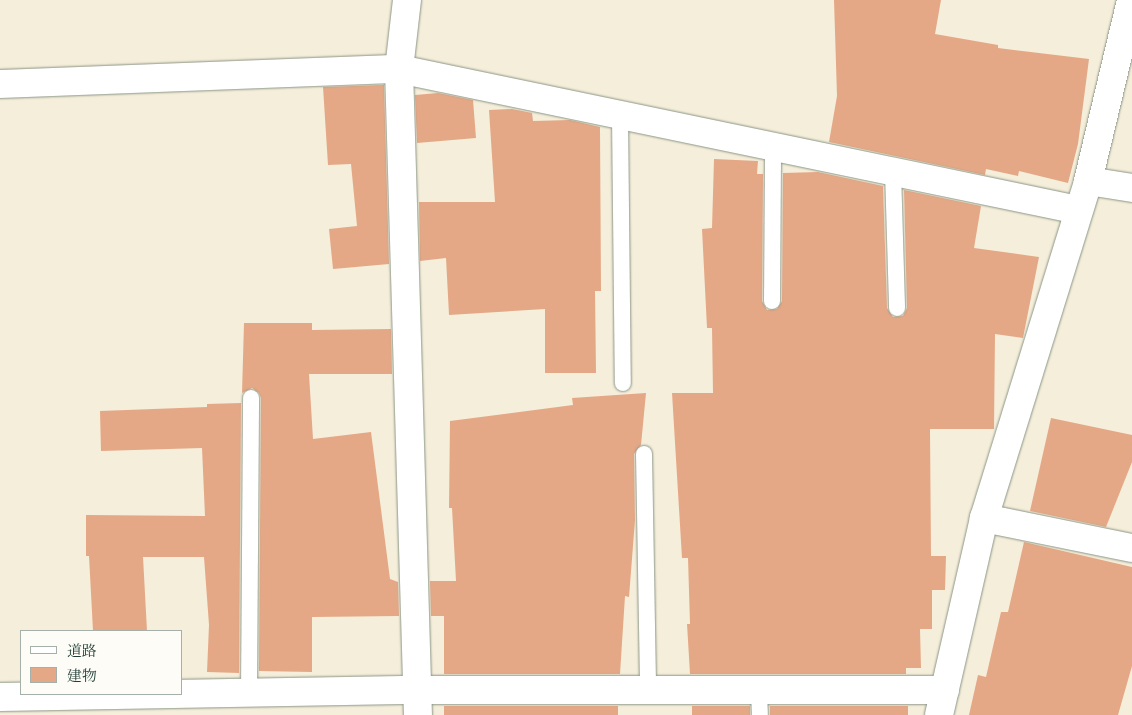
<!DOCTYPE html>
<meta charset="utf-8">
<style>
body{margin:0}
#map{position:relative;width:1132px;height:715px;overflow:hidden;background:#f5eeda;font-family:"Libre Caslon Text","Noto Serif JP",serif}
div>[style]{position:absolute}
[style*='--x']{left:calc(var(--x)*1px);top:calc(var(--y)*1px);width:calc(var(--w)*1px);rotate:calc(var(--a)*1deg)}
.building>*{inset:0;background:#e4a886;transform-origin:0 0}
.roads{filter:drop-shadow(0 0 1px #8a9687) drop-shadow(0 0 1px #8a9687)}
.service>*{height:16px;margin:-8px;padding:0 8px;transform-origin:8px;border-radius:8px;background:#fff}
.minor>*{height:28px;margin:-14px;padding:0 14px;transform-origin:14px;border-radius:14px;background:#fff}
span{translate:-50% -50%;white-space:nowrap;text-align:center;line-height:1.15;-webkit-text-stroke:4px #fdfcf7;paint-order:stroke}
.legend{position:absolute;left:20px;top:630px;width:162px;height:65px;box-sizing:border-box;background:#fdfcf7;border:1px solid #a4b0a9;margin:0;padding:6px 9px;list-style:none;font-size:15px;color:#1f3d34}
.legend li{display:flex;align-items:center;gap:10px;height:25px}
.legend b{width:25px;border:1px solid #a4b0a9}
</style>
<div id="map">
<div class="building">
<div style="clip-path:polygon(834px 0,941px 0,935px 34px,998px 45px,998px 48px,1089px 59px,1078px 144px,1068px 183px,1019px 171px,1018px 176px,986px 169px,985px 175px,829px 142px,837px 96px)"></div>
<div style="clip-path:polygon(384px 85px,389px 264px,333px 269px,329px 229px,357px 226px,351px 164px,328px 165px,323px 87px)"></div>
<div style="clip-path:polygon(438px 93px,473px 100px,476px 138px,417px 143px,415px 95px)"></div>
<div style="clip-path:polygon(512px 109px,532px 113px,533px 121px,570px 120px,600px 127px,601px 291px,595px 291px,596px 373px,545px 373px,545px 309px,449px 315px,446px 258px,420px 261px,419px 202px,495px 202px,489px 110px)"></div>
<div style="clip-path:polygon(714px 159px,758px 161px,757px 174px,763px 174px,762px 301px,767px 310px,777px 309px,782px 301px,783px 173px,818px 172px,883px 186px,887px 308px,893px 317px,903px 316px,907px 308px,904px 190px,981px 206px,974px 248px,1039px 257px,1023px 338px,995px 334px,994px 429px,930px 429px,931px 556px,946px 556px,945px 590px,932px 590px,932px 629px,920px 629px,921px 668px,906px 668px,906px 674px,690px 674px,687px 624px,690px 624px,688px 558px,682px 558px,672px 393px,713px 393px,712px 328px,707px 328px,702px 229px,712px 228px)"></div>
<div style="clip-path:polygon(244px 323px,312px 323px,312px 330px,391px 329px,392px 374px,309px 374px,313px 439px,371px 432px,390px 579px,398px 582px,399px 616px,312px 617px,312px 672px,259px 671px,261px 398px,259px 393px,252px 388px,242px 393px)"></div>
<div style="clip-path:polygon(646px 393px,641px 445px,634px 454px,635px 520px,629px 597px,625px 596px,620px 674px,444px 674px,444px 616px,431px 616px,430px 581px,456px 581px,452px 508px,449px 508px,450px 421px,573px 405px,572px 398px)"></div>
<div style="clip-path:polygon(241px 403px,239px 673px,207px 672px,209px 625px,204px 557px,143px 557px,147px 631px,93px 631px,89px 556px,86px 556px,86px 515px,205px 516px,202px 448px,101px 451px,100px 411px,207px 407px,207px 404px)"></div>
<div style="clip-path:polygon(1051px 418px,1132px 435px,1132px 462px,1106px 527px,1030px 511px)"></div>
<div style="clip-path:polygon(1024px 542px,1132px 567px,1132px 666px,1118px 715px,969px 715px,978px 675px,986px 677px,1001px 612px,1008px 612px)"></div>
<div style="left:444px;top:706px;width:174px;height:9px"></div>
<div style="left:692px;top:706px;width:58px;height:9px"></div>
<div style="left:770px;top:706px;width:138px;height:9px"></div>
</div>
<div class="roads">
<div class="service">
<div style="--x:620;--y:115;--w:268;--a:89.4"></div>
<div style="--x:893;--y:171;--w:137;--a:88.3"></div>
<div style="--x:772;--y:301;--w:154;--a:-89.6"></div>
<div style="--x:644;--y:454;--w:236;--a:89"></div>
<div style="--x:759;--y:690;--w:25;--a:88"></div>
<div style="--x:249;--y:693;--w:295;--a:-89.6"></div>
</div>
<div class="minor">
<div style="--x:407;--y:0;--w:69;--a:96.6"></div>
<div style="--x:399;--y:69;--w:646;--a:88.32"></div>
<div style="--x:0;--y:84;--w:399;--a:-2.2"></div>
<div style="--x:399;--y:69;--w:693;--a:11.73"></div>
<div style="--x:1088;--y:181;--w:45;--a:9"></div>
<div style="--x:984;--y:518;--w:151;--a:11.5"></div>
<div style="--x:0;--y:697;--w:417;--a:-1"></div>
<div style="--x:417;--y:690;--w:528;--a:0"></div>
<div style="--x:939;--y:715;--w:202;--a:-77.1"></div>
<div style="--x:984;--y:518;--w:353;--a:-72.8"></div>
<div style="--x:1088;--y:181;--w:186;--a:-76.6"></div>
</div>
</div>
<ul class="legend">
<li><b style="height:6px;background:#fff"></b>道路</li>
<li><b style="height:14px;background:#e4a886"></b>建物</li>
</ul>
</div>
